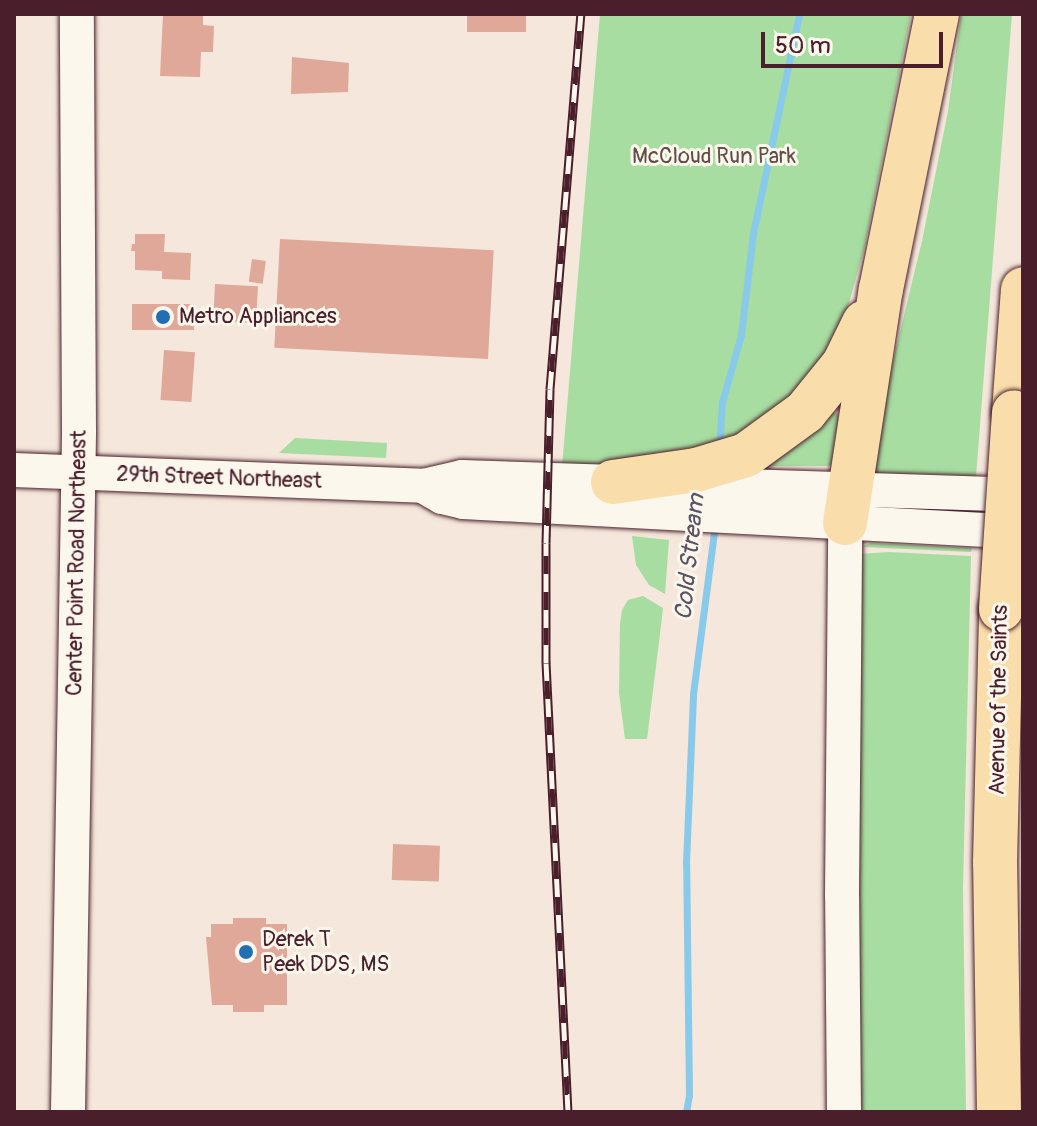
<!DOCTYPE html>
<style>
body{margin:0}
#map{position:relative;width:1037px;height:1126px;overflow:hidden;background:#f5e7db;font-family:Pangolin,sans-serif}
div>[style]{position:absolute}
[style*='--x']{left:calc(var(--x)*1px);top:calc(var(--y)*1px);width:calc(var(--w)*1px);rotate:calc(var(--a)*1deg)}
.green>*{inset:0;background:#a7dda1}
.stream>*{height:7px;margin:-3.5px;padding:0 3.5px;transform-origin:3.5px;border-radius:3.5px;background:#89caea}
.building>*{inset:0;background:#dfa898;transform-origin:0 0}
.roads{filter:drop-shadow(0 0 2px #4a1f2b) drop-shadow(0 0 2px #4a1f2b)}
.secondary>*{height:34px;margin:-17px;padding:0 17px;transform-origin:17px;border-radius:17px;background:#fbf7ec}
.highway>*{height:44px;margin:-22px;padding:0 22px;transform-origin:22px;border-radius:22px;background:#f9deab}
.rail>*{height:9px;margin-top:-4.5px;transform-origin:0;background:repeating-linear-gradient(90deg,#fbf7ec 0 18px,#4a1f2b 0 36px);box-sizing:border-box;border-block:2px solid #4a1f2b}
.bridges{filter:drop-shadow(0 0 2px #4a1f2b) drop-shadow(0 0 2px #4a1f2b)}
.highway-bridge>*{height:44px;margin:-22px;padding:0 22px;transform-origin:22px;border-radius:22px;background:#f9deab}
.dots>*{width:22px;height:22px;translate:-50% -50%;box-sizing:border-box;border:4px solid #fbf7ec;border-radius:50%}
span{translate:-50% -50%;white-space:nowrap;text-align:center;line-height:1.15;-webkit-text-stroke:6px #fbf7ec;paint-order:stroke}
.park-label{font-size:22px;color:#614e48}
.poi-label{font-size:22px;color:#4a1f2b}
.left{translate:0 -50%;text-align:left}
.street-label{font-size:22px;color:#4a1f2b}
.water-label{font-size:24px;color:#5d5264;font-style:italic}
.frame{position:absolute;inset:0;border:16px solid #4a1f2b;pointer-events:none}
.scale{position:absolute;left:761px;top:32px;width:182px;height:36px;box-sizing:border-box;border:4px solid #4a1f2b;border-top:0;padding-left:10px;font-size:24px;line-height:28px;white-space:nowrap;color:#4a1f2b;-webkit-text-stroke:6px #fbf7ec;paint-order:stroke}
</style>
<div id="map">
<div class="green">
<div style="clip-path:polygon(600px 14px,911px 14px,864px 250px,845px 317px,806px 383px,757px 428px,712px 448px,601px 467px,562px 467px)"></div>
<div style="clip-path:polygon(961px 14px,1012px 14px,976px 477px,878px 473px,872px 471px,874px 439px,922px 241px,948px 111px)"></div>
<div style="clip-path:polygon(823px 409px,846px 417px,833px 466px,755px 466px)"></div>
<div style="clip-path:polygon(295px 438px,387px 443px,386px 458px,279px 453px)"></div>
<div style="clip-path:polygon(632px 536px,669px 540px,665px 594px,649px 585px,636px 565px)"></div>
<div style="clip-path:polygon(870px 543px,972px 548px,971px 552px,862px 547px)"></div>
<div style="clip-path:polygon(889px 552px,971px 556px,963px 888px,966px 1112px,859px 1112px,859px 554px)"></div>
<div style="clip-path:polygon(643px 596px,663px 608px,659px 642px,647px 739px,625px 739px,619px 693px,620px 624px,622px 610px,628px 600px)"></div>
</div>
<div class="stream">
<div style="--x:719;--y:448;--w:46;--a:-86.3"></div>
<div style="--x:722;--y:402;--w:70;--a:-74.2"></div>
<div style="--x:741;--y:335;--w:103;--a:-83.3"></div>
<div style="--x:753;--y:233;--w:224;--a:-78.1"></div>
<div style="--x:686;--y:1112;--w:17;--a:-80"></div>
<div style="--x:689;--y:1095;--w:232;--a:-90.7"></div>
<div style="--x:686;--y:863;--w:169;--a:-87.6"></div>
<div style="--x:693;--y:694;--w:171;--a:-82.6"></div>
</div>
<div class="building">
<div style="clip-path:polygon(163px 14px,203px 14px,203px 25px,214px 26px,213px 52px,201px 52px,200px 77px,160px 76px)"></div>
<div style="left:467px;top:14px;width:59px;height:18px"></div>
<div style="clip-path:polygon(292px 57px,349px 63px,348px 92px,291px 94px)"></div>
<div style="clip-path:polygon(135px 234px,165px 234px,164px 252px,191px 253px,190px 280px,162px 279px,162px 271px,135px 270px,135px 251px,131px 251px,132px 244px,135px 244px)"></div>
<div style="left:280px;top:239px;width:214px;height:109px;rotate:3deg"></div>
<div style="left:252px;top:259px;width:14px;height:23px;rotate:8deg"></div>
<div style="left:215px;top:284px;width:43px;height:37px;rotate:3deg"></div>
<div style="left:132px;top:304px;width:62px;height:26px"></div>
<div style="left:164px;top:350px;width:31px;height:50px;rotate:4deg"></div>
<div style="left:393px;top:844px;width:47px;height:36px;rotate:2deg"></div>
<div style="clip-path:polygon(233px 918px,266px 918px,266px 924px,287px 924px,287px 1005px,264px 1005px,264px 1012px,233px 1012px,233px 1005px,212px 1005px,206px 937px,211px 937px,211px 924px,233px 924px)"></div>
</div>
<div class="roads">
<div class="secondary">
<div style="--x:14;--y:470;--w:409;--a:2.2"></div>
<div style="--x:423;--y:486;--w:40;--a:-13"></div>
<div style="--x:462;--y:477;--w:561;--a:1.84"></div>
<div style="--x:423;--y:486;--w:22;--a:30"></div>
<div style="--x:442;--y:497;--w:22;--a:13"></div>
<div style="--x:463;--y:502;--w:561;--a:3.07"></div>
<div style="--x:68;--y:1112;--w:681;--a:-89.07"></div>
<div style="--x:79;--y:431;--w:417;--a:-90.3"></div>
<div style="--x:844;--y:1112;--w:216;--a:-90.5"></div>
<div style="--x:842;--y:896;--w:373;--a:-89.5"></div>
</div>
<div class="highway">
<div style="--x:1014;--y:412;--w:123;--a:-85.8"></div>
<div style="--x:613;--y:482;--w:84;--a:-8.2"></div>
<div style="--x:696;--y:470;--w:52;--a:-16.7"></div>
<div style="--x:746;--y:455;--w:73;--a:-36.1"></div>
<div style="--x:805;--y:412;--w:62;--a:-50.9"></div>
<div style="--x:844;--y:364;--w:46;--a:-64"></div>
<div style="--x:845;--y:523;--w:237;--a:-81.3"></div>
<div style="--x:881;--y:289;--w:281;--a:-78.5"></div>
<div style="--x:999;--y:1112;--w:250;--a:-90.9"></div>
<div style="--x:995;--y:862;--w:253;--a:-88.6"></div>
</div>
</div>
<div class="rail">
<div style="--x:568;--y:1112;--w:450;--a:-92.8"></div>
<div style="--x:546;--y:663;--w:120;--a:-90"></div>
<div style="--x:546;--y:543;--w:154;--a:-88.5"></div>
<div style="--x:550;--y:389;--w:376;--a:-85.3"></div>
</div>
<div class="bridges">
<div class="highway-bridge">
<div style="--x:1001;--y:609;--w:197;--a:-86.2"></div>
</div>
</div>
<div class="dots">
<div style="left:163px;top:317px;background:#1f6fb2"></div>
<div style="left:246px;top:952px;background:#1f6fb2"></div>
</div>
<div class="park-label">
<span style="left:714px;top:157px">McCloud Run Park</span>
</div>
<div class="poi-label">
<span class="left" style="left:179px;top:317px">Metro Appliances</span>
<span class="left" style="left:262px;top:952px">Derek T<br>Peek DDS, MS</span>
</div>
<div class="street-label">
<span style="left:219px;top:478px;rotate:2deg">29th Street Northeast</span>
<span style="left:77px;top:563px;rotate:-89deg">Center Point Road Northeast</span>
<span style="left:999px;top:700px;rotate:-89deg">Avenue of the Saints</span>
</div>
<div class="water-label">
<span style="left:690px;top:557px;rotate:-84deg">Cold Stream</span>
</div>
<div class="frame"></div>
<div class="scale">50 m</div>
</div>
